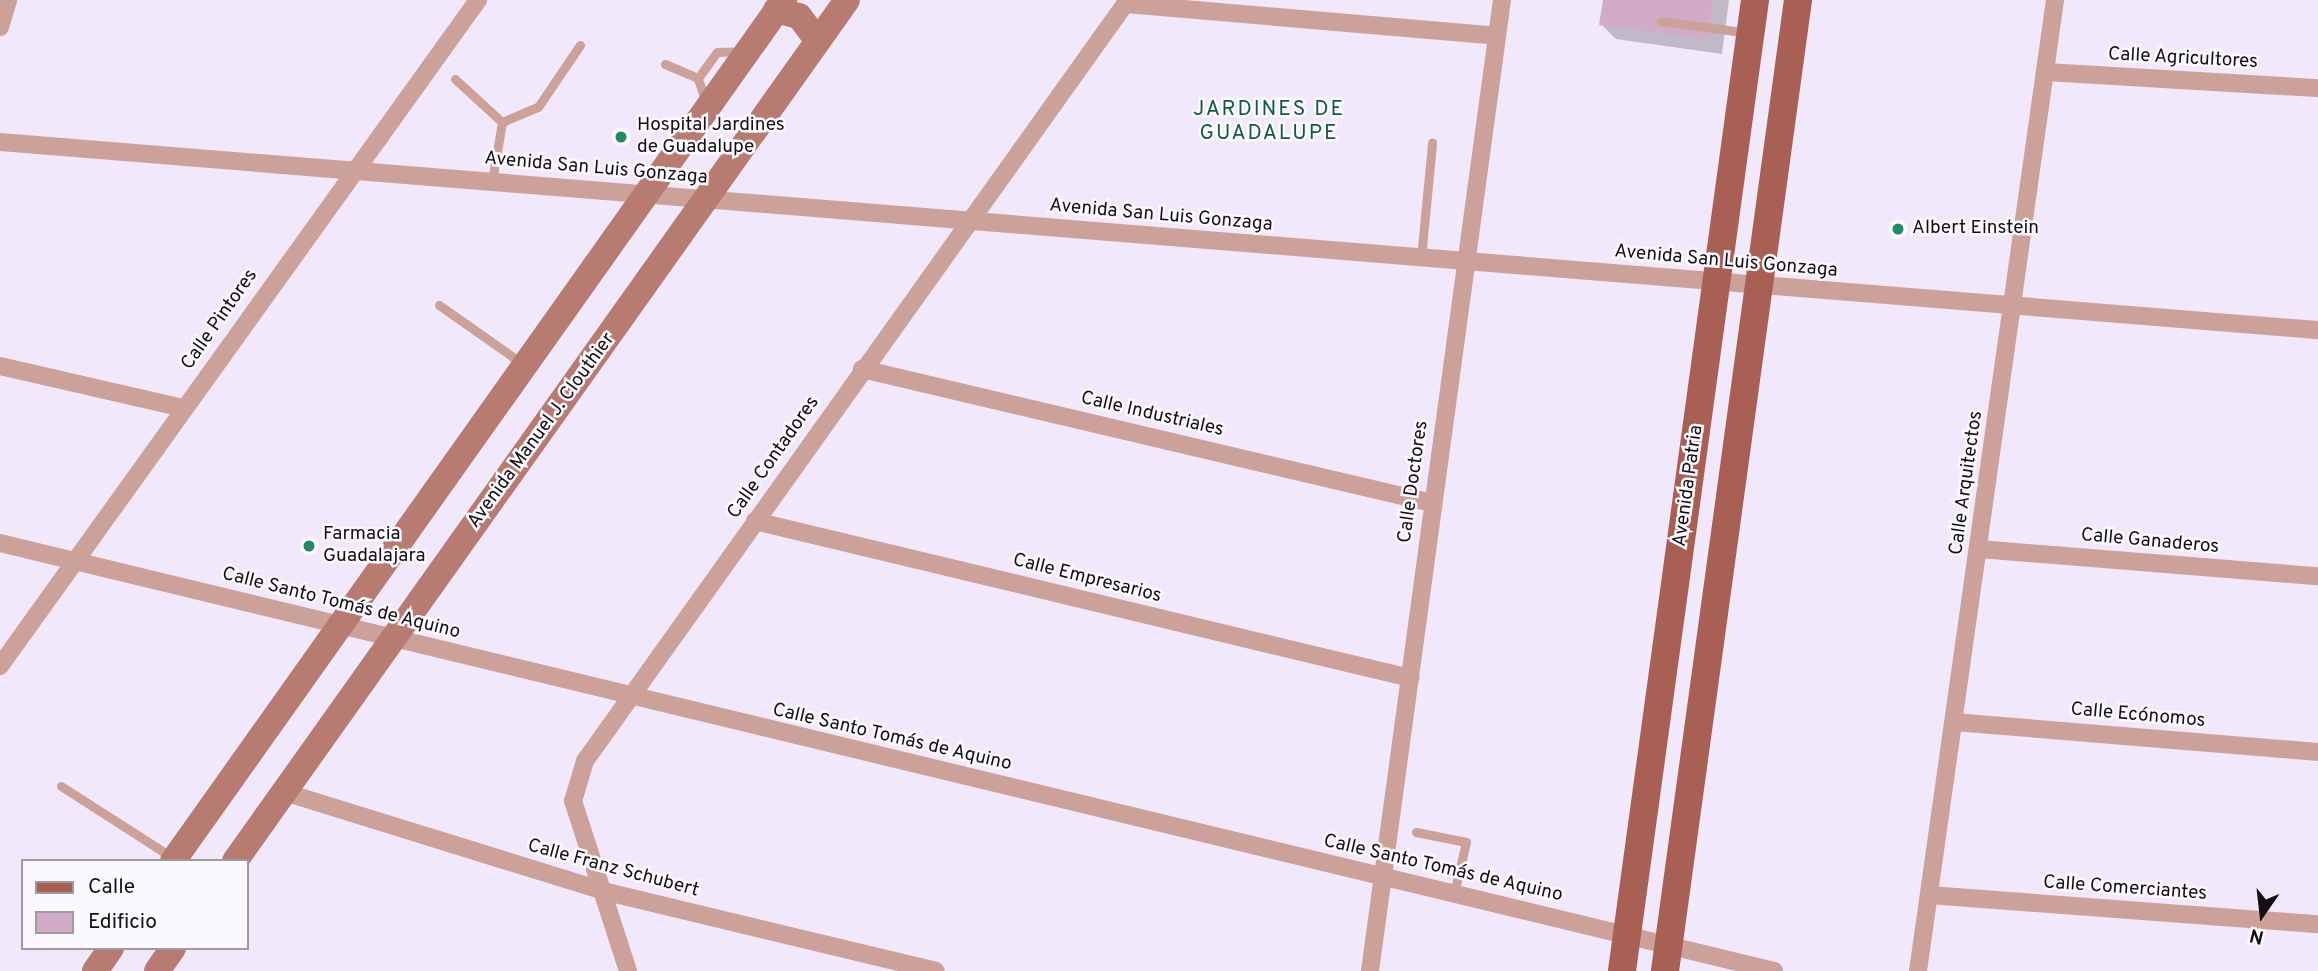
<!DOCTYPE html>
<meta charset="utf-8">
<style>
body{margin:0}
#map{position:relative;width:2318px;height:971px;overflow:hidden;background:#f1e8fb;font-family:Overpass,sans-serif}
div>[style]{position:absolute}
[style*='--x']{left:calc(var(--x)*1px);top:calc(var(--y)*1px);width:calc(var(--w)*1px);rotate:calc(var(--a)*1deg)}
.shadow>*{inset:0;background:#0003}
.building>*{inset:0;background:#d2acc6}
.lane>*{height:9px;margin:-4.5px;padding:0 4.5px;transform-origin:4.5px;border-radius:4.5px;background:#cca199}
.street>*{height:18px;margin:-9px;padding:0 9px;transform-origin:9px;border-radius:9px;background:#cca199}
.secondary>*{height:26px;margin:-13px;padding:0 13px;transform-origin:13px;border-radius:13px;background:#b87b71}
.primary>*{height:28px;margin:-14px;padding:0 14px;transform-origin:14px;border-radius:14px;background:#a96054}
.dots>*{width:19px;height:19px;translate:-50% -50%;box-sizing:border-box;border:4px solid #fbf9fd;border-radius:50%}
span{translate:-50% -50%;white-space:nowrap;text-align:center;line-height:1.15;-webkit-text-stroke:5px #fbf9fd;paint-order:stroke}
.street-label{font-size:19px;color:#120f15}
.poi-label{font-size:19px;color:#120f15}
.left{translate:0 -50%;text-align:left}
.neighbourhood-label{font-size:21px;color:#125940;letter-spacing:2px}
.legend{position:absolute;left:21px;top:859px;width:228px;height:91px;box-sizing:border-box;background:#fbf9fd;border:2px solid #9e9ba0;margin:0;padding:9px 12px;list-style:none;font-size:21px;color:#120f15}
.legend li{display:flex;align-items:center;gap:14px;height:35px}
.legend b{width:35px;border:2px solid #9e9ba0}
.north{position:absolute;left:2227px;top:880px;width:70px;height:70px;-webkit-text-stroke:5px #fbf9fd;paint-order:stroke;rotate:194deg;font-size:19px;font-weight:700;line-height:28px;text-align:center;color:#120f15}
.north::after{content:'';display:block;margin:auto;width:24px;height:32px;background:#120f15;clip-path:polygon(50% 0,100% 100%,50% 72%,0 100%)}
</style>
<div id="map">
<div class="shadow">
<div style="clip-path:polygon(1605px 0,1729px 0,1722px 54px,1616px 39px,1601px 24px)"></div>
</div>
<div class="building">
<div style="clip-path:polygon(1603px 0,1713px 0,1708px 40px,1599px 25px)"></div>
</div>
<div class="lane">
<div style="--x:1661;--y:21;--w:89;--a:7.8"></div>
<div style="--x:665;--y:64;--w:36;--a:23"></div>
<div style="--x:455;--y:79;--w:64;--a:42.5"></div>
<div style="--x:502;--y:122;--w:60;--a:99.6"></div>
<div style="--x:706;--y:103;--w:26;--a:-108"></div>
<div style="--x:698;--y:78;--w:32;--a:-54"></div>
<div style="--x:717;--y:52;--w:25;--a:-2"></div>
<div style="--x:502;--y:122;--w:39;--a:-23"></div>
<div style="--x:538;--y:107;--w:75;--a:-55.9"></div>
<div style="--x:1421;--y:258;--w:116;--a:-84.5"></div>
<div style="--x:439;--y:305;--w:103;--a:35.1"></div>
<div style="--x:61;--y:786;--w:133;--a:32.7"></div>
<div style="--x:1416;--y:832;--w:51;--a:11.3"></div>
<div style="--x:1466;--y:842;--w:52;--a:103.2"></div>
</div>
<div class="street">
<div style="--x:1126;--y:4;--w:372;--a:4.9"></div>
<div style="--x:0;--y:27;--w:28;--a:-73"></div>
<div style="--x:2046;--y:72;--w:272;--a:3.4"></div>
<div style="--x:0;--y:142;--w:2326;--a:4.64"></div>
<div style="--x:0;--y:366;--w:189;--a:12.9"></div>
<div style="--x:862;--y:369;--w:586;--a:13.23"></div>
<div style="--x:755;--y:521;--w:674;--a:13.48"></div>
<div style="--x:0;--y:543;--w:1825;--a:13.56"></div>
<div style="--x:1979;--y:549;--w:340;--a:4.6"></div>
<div style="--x:0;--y:666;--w:820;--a:-54.33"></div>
<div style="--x:1954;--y:722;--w:365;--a:4.7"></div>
<div style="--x:284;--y:792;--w:334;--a:17.2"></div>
<div style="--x:603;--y:891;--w:342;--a:13.5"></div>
<div style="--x:1929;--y:895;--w:390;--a:4.3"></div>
<div style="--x:628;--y:971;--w:179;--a:-107.9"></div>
<div style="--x:573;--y:801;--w:42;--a:-73.3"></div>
<div style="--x:585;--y:761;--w:935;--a:-54.49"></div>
<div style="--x:1370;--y:971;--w:980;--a:-82.26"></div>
<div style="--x:1918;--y:971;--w:981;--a:-81.97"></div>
</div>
<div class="secondary">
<div style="--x:776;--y:10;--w:24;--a:15"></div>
<div style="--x:799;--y:16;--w:31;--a:53"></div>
<div style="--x:173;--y:861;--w:1056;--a:-54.64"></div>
<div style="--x:235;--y:861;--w:1056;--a:-54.59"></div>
<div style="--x:95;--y:971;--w:28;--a:-55"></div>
<div style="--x:157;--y:971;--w:28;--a:-55"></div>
</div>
<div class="primary">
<div style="--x:1622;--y:971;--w:980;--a:-82.2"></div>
<div style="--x:1665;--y:971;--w:980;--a:-82.2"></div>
</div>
<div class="dots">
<div style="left:621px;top:137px;background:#248a66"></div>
<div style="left:1898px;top:229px;background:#248a66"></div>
<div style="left:309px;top:546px;background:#248a66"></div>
</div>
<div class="street-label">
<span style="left:2183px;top:59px;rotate:3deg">Calle Agricultores</span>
<span style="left:596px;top:169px;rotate:5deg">Avenida San Luis Gonzaga</span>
<span style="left:1161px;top:216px;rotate:5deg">Avenida San Luis Gonzaga</span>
<span style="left:1726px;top:262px;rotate:5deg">Avenida San Luis Gonzaga</span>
<span style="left:220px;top:320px;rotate:-55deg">Calle Pintores</span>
<span style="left:1152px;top:415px;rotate:13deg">Calle Industriales</span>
<span style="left:542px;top:431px;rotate:-54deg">Avenida Manuel J. Clouthier</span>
<span style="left:774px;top:458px;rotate:-55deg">Calle Contadores</span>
<span style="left:1414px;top:482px;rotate:-82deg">Calle Doctores</span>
<span style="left:1967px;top:483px;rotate:-82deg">Calle Arquitectos</span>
<span style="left:1689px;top:486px;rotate:-82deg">Avenida Patria</span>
<span style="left:2150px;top:542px;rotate:5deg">Calle Ganaderos</span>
<span style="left:1087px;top:579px;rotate:14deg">Calle Empresarios</span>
<span style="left:341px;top:604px;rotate:14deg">Calle Santo Tomás de Aquino</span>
<span style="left:2138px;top:716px;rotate:5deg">Calle Ecónomos</span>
<span style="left:892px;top:738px;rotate:13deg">Calle Santo Tomás de Aquino</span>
<span style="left:613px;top:869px;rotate:15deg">Calle Franz Schubert</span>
<span style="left:1443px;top:869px;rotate:13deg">Calle Santo Tomás de Aquino</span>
<span style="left:2125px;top:889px;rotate:4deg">Calle Comerciantes</span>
</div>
<div class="poi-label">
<span class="left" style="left:637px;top:137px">Hospital Jardines<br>de Guadalupe</span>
<span class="left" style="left:1912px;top:229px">Albert Einstein</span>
<span class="left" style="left:323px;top:546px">Farmacia<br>Guadalajara</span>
</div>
<div class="neighbourhood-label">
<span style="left:1269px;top:122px">JARDINES DE<br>GUADALUPE</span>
</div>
<ul class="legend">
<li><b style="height:9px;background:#a96054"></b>Calle</li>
<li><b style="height:19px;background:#d2acc6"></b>Edificio</li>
</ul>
<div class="north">N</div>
</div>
